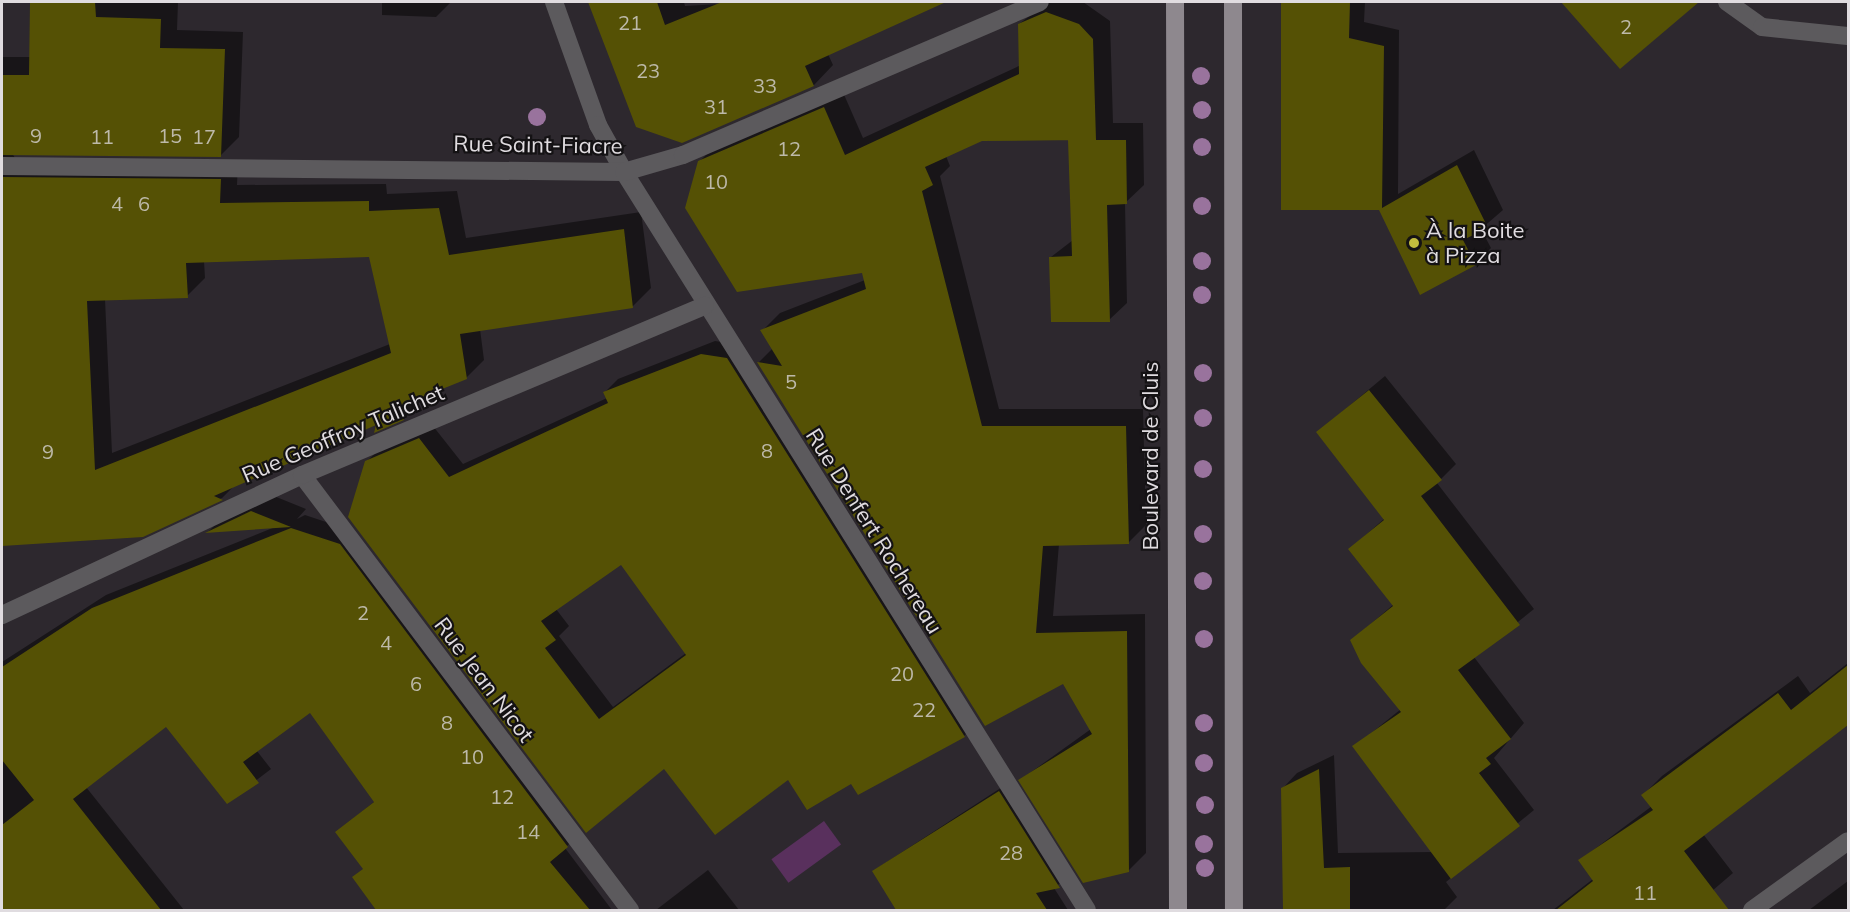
<!DOCTYPE html>
<meta charset="utf-8">
<style>
body{margin:0}
#map{position:relative;width:1850px;height:912px;overflow:hidden;background:#2d282e;font-family:Mulish,sans-serif}
div>[style]{position:absolute}
[style*='--x']{left:calc(var(--x)*1px);top:calc(var(--y)*1px);width:calc(var(--w)*1px);rotate:calc(var(--a)*1deg)}
.water>*{inset:0;background:#59305d;transform-origin:0 0}
.shadow>*{inset:0;background:#0007}
.building>*{inset:0;background:#555105}
.minor>*{height:18px;margin:-9px;padding:0 9px;transform-origin:9px;border-radius:9px;background:#5c5a5d}
.major>*{height:18px;margin:-9px;padding:0 9px;transform-origin:9px;border-radius:9px;background:#8e888e}
.trees>*{width:18px;height:18px;margin:-9px;border-radius:50%;background:#99739d}
.dots>*{width:16px;height:16px;translate:-50% -50%;box-sizing:border-box;border:3px solid #141214;border-radius:50%}
span{translate:-50% -50%;white-space:nowrap;text-align:center;line-height:1.15;-webkit-text-stroke:4.5px #141214;paint-order:stroke}
.number-label{font-size:20px;color:#bdb9a9}
.number-label span{-webkit-text-stroke-width:0}
.street-label{font-size:22px;color:#e0dce0}
.poi-label{font-size:22px;color:#e0dce0}
.left{translate:0 -50%;text-align:left}
.frame{position:absolute;inset:0;border:3px solid #e0dce0;pointer-events:none}
</style>
<div id="map">
<div class="water">
<div style="left:824px;top:821px;width:29px;height:65px;rotate:54deg"></div>
</div>
<div class="shadow">
<div style="clip-path:polygon(evenodd,32px 2px,178px 2px,177px 30px,243px 32px,239px 137px,221px 155px,12px 153px,15px 158px,238px 162px,237px 185px,386px 184px,387px 194px,457px 191px,466px 238px,641px 212px,651px 288px,633px 306px,480px 329px,484px 360px,466px 378px,418px 397px,421px 401px,404px 419px,376px 430px,379px 422px,235px 485px,222px 498px,143px 535px,2px 544px,2px 57px,31px 57px,32px 2px,370px 256px,390px 344px,112px 453px,105px 299px,187px 296px,205px 278px,204px 261px,370px 256px)"></div>
<div style="clip-path:polygon(382px 2px,451px 2px,436px 17px,382px 15px)"></div>
<div style="clip-path:polygon(590px 2px,684px 2px,685px 6px,754px 2px,757px 8px,770px 2px,943px 2px,828px 54px,833px 65px,814px 85px,637px 126px)"></div>
<div style="clip-path:polygon(1048px 2px,1083px 2px,1110px 21px,1113px 123px,1143px 123px,1144px 185px,1125px 203px,1127px 303px,1109px 320px,1051px 257px,1073px 240px,1072px 139px,982px 140px,946px 156px,950px 166px,940px 176px,999px 409px,1143px 409px,1146px 525px,1128px 543px,1059px 544px,1053px 616px,1145px 614px,1146px 853px,1128px 871px,1020px 780px,1091px 729px,1063px 682px,759px 362px,773px 348px,762px 331px,780px 313px,865px 280px,863px 272px,699px 162px,717px 144px,842px 90px,863px 138px,1021px 65px,1019px 24px)"></div>
<div style="clip-path:polygon(1283px 2px,1365px 2px,1364px 22px,1399px 30px,1398px 194px,1474px 150px,1503px 210px,1481px 229px,1491px 248px,1475px 264px,1380px 208px,1283px 208px)"></div>
<div style="clip-path:polygon(1563px 2px,1695px 2px,1620px 67px)"></div>
<div style="clip-path:polygon(evenodd,715px 341px,741px 345px,977px 722px,964px 736px,859px 793px,851px 782px,664px 767px,586px 830px,367px 461px,381px 448px,433px 426px,463px 464px,607px 398px,605px 392px,618px 379px,715px 341px,621px 563px,686px 653px,613px 707px,559px 636px,569px 626px,556px 609px,621px 563px)"></div>
<div style="clip-path:polygon(1385px 376px,1456px 464px,1437px 483px,1534px 609px,1474px 657px,1524px 723px,1494px 758px,1534px 810px,1446px 882px,1457px 897px,1444px 910px,1285px 910px,1282px 789px,1297px 773px,1334px 755px,1338px 853px,1433px 852px,1354px 747px,1401px 709px,1352px 640px,1394px 604px,1350px 549px,1385px 518px,1318px 432px)"></div>
<div style="clip-path:polygon(269px 494px,306px 509px,297px 519px,305px 515px,353px 531px,580px 833px,565px 848px,612px 910px,443px 910px,406px 858px,337px 832px,375px 801px,310px 711px,257px 751px,271px 769px,228px 802px,166px 725px,86px 787px,184px 910px,2px 910px,2px 662px,106px 595px,275px 527px,209px 531px,224px 516px)"></div>
<div style="clip-path:polygon(1848px 663px,1848px 724px,1703px 834px,1733px 873px,1698px 903px,1704px 910px,1553px 910px,1593px 879px,1580px 860px,1652px 806px,1643px 795px,1662px 776px,1798px 676px,1810px 693px)"></div>
<div style="clip-path:polygon(1013px 780px,1072px 874px,1054px 888px,1068px 910px,897px 910px,873px 871px)"></div>
<div style="clip-path:polygon(708px 870px,739px 910px,656px 910px)"></div>
<div style="clip-path:polygon(1848px 881px,1848px 910px,1809px 910px)"></div>
</div>
<div class="building">
<div style="clip-path:polygon(30px 2px,95px 2px,96px 17px,161px 19px,160px 48px,225px 49px,221px 157px,2px 155px,2px 75px,29px 75px)"></div>
<div style="clip-path:polygon(588px 2px,657px 2px,665px 25px,722px 2px,946px 2px,805px 66px,814px 86px,682px 143px,636px 127px)"></div>
<div style="clip-path:polygon(1281px 2px,1350px 2px,1349px 38px,1384px 46px,1382px 208px,1457px 165px,1488px 228px,1463px 240px,1476px 265px,1420px 295px,1379px 210px,1281px 210px)"></div>
<div style="clip-path:polygon(1561px 2px,1699px 2px,1620px 69px)"></div>
<div style="clip-path:polygon(1046px 12px,1079px 24px,1093px 39px,1096px 140px,1126px 140px,1127px 204px,1107px 205px,1110px 322px,1051px 322px,1049px 257px,1072px 256px,1068px 140px,1079px 140px,982px 141px,925px 167px,933px 185px,922px 191px,982px 426px,1126px 426px,1129px 544px,1043px 546px,1036px 633px,1127px 631px,1129px 872px,1083px 883px,1018px 780px,1092px 734px,1063px 684px,985px 726px,757px 362px,782px 366px,760px 330px,866px 289px,862px 273px,737px 292px,685px 208px,698px 161px,824px 107px,845px 155px,1019px 74px,1018px 24px)"></div>
<div style="clip-path:polygon(evenodd,2px 177px,221px 179px,220px 203px,369px 201px,369px 211px,439px 208px,449px 255px,624px 229px,633px 308px,460px 334px,467px 379px,395px 408px,404px 420px,374px 433px,376px 425px,214px 496px,223px 500px,143px 537px,2px 546px,2px 177px,369px 257px,391px 353px,95px 470px,87px 301px,188px 298px,186px 263px,369px 257px)"></div>
<div style="clip-path:polygon(evenodd,701px 354px,727px 358px,965px 737px,858px 795px,851px 784px,807px 810px,788px 780px,715px 835px,664px 769px,586px 833px,348px 517px,365px 461px,419px 438px,449px 477px,608px 403px,603px 392px,701px 354px,621px 565px,686px 655px,599px 719px,545px 648px,556px 640px,541px 621px,621px 565px)"></div>
<div style="clip-path:polygon(1369px 390px,1442px 480px,1421px 496px,1520px 625px,1458px 670px,1511px 739px,1486px 758px,1491px 764px,1479px 773px,1520px 826px,1451px 879px,1352px 746px,1401px 712px,1361px 663px,1350px 640px,1393px 606px,1348px 549px,1384px 520px,1316px 432px)"></div>
<div style="clip-path:polygon(251px 511px,291px 527px,205px 533px)"></div>
<div style="clip-path:polygon(291px 528px,340px 544px,568px 847px,550px 862px,590px 910px,376px 910px,352px 877px,363px 869px,335px 832px,374px 802px,310px 713px,243px 762px,259px 783px,227px 804px,166px 727px,73px 799px,161px 910px,2px 910px,2px 825px,34px 800px,2px 760px,2px 667px,92px 608px)"></div>
<div style="clip-path:polygon(1848px 665px,1848px 725px,1684px 851px,1729px 910px,1556px 910px,1593px 881px,1578px 860px,1653px 810px,1641px 795px,1778px 693px,1791px 710px)"></div>
<div style="clip-path:polygon(1319px 769px,1324px 868px,1350px 867px,1350px 910px,1283px 910px,1281px 788px)"></div>
<div style="clip-path:polygon(999px 791px,1060px 888px,1036px 893px,1047px 910px,896px 910px,872px 871px)"></div>
</div>
<div class="minor">
<div style="--x:554;--y:2;--w:131;--a:70.3"></div>
<div style="--x:598;--y:125;--w:54;--a:61"></div>
<div style="--x:624;--y:172;--w:871;--a:57.9"></div>
<div style="--x:1727;--y:2;--w:43;--a:35.5"></div>
<div style="--x:1762;--y:27;--w:86;--a:6"></div>
<div style="--x:2;--y:166;--w:622;--a:0.55"></div>
<div style="--x:624;--y:172;--w:61;--a:-16.1"></div>
<div style="--x:683;--y:155;--w:388;--a:-23.2"></div>
<div style="--x:302;--y:475;--w:545;--a:52.98"></div>
<div style="--x:2;--y:615;--w:331;--a:-25"></div>
<div style="--x:302;--y:475;--w:437;--a:-22.8"></div>
<div style="--x:1752;--y:910;--w:118;--a:-35.7"></div>
</div>
<div class="major">
<div style="--x:1175;--y:2;--w:908;--a:89.81"></div>
<div style="--x:1233;--y:2;--w:908;--a:89.94"></div>
</div>
<div class="trees">
<div style="left:1201px;top:76px"></div>
<div style="left:1202px;top:110px"></div>
<div style="left:537px;top:117px"></div>
<div style="left:1202px;top:147px"></div>
<div style="left:1202px;top:206px"></div>
<div style="left:1202px;top:261px"></div>
<div style="left:1202px;top:295px"></div>
<div style="left:1203px;top:373px"></div>
<div style="left:1203px;top:418px"></div>
<div style="left:1203px;top:469px"></div>
<div style="left:1203px;top:534px"></div>
<div style="left:1203px;top:581px"></div>
<div style="left:1204px;top:639px"></div>
<div style="left:1204px;top:723px"></div>
<div style="left:1204px;top:763px"></div>
<div style="left:1205px;top:805px"></div>
<div style="left:1204px;top:844px"></div>
<div style="left:1205px;top:868px"></div>
</div>
<div class="dots">
<div style="left:1414px;top:243px;background:#c3bd3e"></div>
</div>
<div class="number-label">
<span style="left:630px;top:22px">21</span>
<span style="left:1626px;top:26px">2</span>
<span style="left:648px;top:70px">23</span>
<span style="left:765px;top:85px">33</span>
<span style="left:716px;top:106px">31</span>
<span style="left:36px;top:135px">9</span>
<span style="left:170px;top:135px">15</span>
<span style="left:102px;top:136px">11</span>
<span style="left:204px;top:136px">17</span>
<span style="left:789px;top:148px">12</span>
<span style="left:716px;top:181px">10</span>
<span style="left:117px;top:203px">4</span>
<span style="left:144px;top:203px">6</span>
<span style="left:791px;top:381px">5</span>
<span style="left:767px;top:450px">8</span>
<span style="left:48px;top:451px">9</span>
<span style="left:363px;top:612px">2</span>
<span style="left:386px;top:642px">4</span>
<span style="left:902px;top:673px">20</span>
<span style="left:416px;top:683px">6</span>
<span style="left:924px;top:709px">22</span>
<span style="left:447px;top:722px">8</span>
<span style="left:472px;top:756px">10</span>
<span style="left:502px;top:796px">12</span>
<span style="left:528px;top:831px">14</span>
<span style="left:1011px;top:852px">28</span>
<span style="left:1645px;top:892px">11</span>
</div>
<div class="street-label">
<span style="left:538px;top:145px;rotate:1deg">Rue Saint-Fiacre</span>
<span style="left:343px;top:434px;rotate:-23deg">Rue Geoffroy Talichet</span>
<span style="left:1151px;top:456px;rotate:-90deg">Boulevard de Cluis</span>
<span style="left:874px;top:531px;rotate:58deg">Rue Denfert Rochereau</span>
<span style="left:484px;top:680px;rotate:53deg">Rue Jean Nicot</span>
</div>
<div class="poi-label">
<span class="left" style="left:1426px;top:243px">À la Boite<br>à Pizza</span>
</div>
<div class="frame"></div>
</div>
